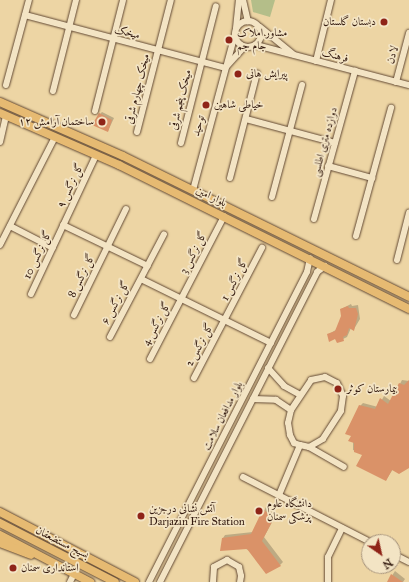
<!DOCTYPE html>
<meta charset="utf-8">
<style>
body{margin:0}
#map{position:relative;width:409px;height:582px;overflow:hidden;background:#edd5a4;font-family:"IM FELL Great Primer",Amiri,serif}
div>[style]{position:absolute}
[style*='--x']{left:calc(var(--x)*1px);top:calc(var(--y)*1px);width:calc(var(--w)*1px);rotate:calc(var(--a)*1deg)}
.green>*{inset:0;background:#b4be89}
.shadow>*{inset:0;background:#0003}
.building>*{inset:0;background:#da9268}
.roads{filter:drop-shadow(0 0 1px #624934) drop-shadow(0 0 1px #624934)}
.minor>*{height:6px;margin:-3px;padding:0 3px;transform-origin:3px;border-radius:3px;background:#f3e4c4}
.minor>.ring{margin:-3px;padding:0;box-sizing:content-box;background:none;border:6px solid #f3e4c4;border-radius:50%}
.major>*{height:8px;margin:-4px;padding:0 4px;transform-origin:4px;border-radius:4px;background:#e6ba72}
.dots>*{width:11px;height:11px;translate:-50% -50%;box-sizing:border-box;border:2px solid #f3e4c4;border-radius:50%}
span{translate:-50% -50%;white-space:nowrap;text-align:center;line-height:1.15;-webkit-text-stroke:3.5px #f3e4c4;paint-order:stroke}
.poi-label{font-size:11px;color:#331a0f}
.right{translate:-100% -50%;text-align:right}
.left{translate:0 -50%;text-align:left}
.street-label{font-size:11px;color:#331a0f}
.north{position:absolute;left:361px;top:534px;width:40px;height:40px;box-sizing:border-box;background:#f3e4c4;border:1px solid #a6937c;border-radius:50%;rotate:146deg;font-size:11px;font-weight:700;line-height:16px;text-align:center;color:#331a0f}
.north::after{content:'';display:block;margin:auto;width:14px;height:18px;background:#8f2418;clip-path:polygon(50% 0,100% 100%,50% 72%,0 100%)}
</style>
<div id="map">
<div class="green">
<div style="clip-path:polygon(251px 0,275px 0,270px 17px,253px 12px)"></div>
</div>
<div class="shadow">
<div style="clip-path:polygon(102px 112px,114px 118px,108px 131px,100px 114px)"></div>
<div style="clip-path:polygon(351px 304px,352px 306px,358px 305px,360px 319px,354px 329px,351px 328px,347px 337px,337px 342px,336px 338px,328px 335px,337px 329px,342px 316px,341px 309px)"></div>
<div style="clip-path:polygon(402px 380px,409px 381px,409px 468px,393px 469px,386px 480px,364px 454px,353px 450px,353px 436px,360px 406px,363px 403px,378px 407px,384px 396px,391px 401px)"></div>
<div style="clip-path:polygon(266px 507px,276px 515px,264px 537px,283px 562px,280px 565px,223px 538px,225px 535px,253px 532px)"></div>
<div style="clip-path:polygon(395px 571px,405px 579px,403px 582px,388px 582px)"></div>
</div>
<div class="building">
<div style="clip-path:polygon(99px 113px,112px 120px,108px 132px,92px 125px)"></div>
<div style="clip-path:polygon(348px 306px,349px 308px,356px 308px,358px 314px,354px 331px,349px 328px,347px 335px,343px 337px,344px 341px,337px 343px,335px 339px,329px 342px,327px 334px,335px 331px,341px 316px,340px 309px)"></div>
<div style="clip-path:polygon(409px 380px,409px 468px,399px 474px,392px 470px,386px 481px,356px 466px,362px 455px,354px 452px,354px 443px,348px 441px,351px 436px,345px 434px,359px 405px,375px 409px,380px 398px,388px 404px,399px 383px,404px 385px)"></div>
<div style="clip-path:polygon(263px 509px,274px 518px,262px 541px,281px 566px,266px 574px,247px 549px,220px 551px,222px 538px,251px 534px)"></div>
<div style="clip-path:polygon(391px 574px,403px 582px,387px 582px)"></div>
</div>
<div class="roads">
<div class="minor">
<div style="--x:243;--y:0;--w:22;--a:77"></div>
<div style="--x:25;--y:15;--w:207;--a:14.8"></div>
<div class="ring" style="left:235px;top:21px;width:20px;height:20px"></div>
<div style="--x:260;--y:27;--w:43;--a:39.3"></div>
<div style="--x:236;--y:28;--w:28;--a:-84"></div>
<div style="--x:256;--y:45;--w:158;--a:14.7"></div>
<div style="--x:316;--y:61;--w:63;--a:-76.2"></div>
<div style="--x:226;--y:67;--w:27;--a:-48"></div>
<div style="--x:396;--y:82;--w:51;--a:-75.1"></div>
<div style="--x:6;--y:85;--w:88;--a:-74.9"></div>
<div style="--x:53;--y:91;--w:94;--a:-75.8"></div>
<div style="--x:95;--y:111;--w:114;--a:-75.8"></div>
<div style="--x:246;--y:119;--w:92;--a:15.1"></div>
<div style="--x:137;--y:132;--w:136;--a:-75.6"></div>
<div style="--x:0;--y:142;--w:27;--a:-77"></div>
<div style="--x:181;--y:143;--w:141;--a:-75.7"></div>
<div style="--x:328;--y:166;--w:46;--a:15.3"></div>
<div style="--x:230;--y:178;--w:108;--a:-75.6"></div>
<div style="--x:193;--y:190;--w:162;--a:-74.9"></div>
<div style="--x:272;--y:197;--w:116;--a:-75"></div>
<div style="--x:314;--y:219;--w:154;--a:-74.5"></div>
<div style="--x:63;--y:225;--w:94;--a:25.8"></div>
<div style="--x:10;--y:226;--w:48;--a:27.1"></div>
<div style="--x:356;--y:236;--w:133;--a:-74.7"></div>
<div style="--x:0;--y:245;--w:121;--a:-63"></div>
<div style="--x:397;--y:260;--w:49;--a:-75.7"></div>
<div style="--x:141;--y:279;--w:145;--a:26.2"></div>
<div style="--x:31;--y:294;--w:153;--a:-64.9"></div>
<div style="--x:74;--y:315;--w:118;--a:-63.9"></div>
<div style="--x:110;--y:337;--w:116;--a:-62.3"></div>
<div style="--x:150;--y:359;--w:161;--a:-62.6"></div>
<div style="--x:268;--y:368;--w:24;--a:48"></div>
<div style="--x:284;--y:386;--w:18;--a:29"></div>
<div style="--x:325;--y:377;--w:13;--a:27"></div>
<div style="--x:337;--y:383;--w:14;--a:65"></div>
<div style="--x:343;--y:396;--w:15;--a:98"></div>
<div style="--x:341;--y:411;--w:33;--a:123"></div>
<div style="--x:323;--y:439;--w:16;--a:150"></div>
<div style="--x:309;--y:447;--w:9;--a:-167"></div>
<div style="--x:300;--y:445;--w:6;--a:-162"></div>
<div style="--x:294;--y:443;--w:9;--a:-117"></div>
<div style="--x:290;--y:435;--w:12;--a:-99"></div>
<div style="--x:288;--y:423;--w:13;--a:-77"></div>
<div style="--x:291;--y:410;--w:36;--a:-56"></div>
<div style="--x:311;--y:380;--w:14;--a:-12"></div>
<div style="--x:194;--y:378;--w:147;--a:-62.4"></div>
<div style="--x:253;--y:399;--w:23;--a:2"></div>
<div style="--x:276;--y:400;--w:18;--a:34"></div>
<div style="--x:309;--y:447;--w:40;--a:29.7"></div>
<div style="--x:243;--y:477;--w:143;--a:27.1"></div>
<div style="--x:279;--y:495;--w:54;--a:-67.2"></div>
<div style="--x:393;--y:554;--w:18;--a:27"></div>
<div style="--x:70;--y:582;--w:9;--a:-63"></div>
<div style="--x:149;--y:582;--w:348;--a:-63"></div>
<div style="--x:307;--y:272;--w:14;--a:-78"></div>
<div style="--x:160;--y:582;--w:347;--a:-63.1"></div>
<div style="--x:317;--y:272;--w:10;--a:-37"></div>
<div style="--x:213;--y:582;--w:15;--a:-86"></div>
<div style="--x:214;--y:567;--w:15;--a:-28"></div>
<div style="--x:227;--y:560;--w:14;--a:30"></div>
<div style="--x:239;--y:567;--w:9;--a:77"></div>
<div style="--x:241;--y:576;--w:6;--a:99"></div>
<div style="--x:328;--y:582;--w:25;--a:-90"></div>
<div style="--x:328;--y:557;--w:32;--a:-64"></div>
</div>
<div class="major">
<div style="--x:0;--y:102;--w:134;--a:23.7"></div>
<div style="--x:123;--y:156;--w:319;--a:26.2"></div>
<div style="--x:0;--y:113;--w:130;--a:23.6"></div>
<div style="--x:119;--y:165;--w:324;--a:26.4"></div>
<div style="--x:0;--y:512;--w:152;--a:27.4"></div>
<div style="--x:0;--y:523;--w:129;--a:27.2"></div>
<div style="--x:0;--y:535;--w:102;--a:27.6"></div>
<div style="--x:0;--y:543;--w:33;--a:21"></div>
</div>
</div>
<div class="dots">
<div style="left:384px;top:22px;background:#8f2418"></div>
<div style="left:229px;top:40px;background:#8f2418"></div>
<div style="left:238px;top:74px;background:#8f2418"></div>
<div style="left:206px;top:105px;background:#8f2418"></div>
<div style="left:102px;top:122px;background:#8f2418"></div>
<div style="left:338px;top:389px;background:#8f2418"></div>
<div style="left:259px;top:511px;background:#8f2418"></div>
<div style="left:141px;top:516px;background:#8f2418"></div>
<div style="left:13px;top:568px;background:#8f2418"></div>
</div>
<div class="poi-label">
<span class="right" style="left:376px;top:22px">دبستان گلستان</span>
<span class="left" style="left:237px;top:40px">مشاور املاک<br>جام جم</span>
<span class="left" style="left:246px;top:74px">پیرایش هانی</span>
<span class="left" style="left:214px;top:105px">خیاطی شاهین</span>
<span class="right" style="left:94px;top:122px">ساختمان آرامش ۱۲</span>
<span class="left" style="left:347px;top:389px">بیمارستان کوثر</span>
<span class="left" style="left:267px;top:511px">دانشگاه علوم<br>پزشکی سمنان</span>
<span class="left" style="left:149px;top:516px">آتش نشانی درجزین<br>Darjazin Fire Station</span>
<span class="left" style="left:21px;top:568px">استانداری سمنان</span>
</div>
<div class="street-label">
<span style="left:127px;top:33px;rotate:14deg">میخک</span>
<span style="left:393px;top:55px;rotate:-75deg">لادن</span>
<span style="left:335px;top:56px;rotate:15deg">فرهنگ</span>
<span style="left:138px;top:89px;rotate:-76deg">میخک چهارم شرقی</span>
<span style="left:181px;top:100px;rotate:-76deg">میخک پنجم شرقی</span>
<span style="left:199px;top:126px;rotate:-75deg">توحید</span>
<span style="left:325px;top:142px;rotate:-75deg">دوازده متری اطلسی</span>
<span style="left:71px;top:186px;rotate:-65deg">گل نرگس ۹</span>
<span style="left:211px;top:197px;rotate:26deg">بلوار امین</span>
<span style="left:194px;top:253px;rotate:-63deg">گل نرگس 3</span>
<span style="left:38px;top:255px;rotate:-65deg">گل نرگس 10</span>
<span style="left:82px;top:276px;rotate:-64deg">گل نرگس 8</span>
<span style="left:235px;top:280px;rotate:-63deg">گل نرگس 1</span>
<span style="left:116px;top:303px;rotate:-62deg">گل نرگس ۶</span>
<span style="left:157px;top:324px;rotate:-62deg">گل نرگس 4</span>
<span style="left:200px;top:345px;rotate:-62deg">گل نرگس 2</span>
<span style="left:223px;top:416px;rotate:-63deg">بلوار مدافعان سلامت</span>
<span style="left:62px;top:543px;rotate:27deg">بسیج مستضعفان</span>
</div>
<div class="north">N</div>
</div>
